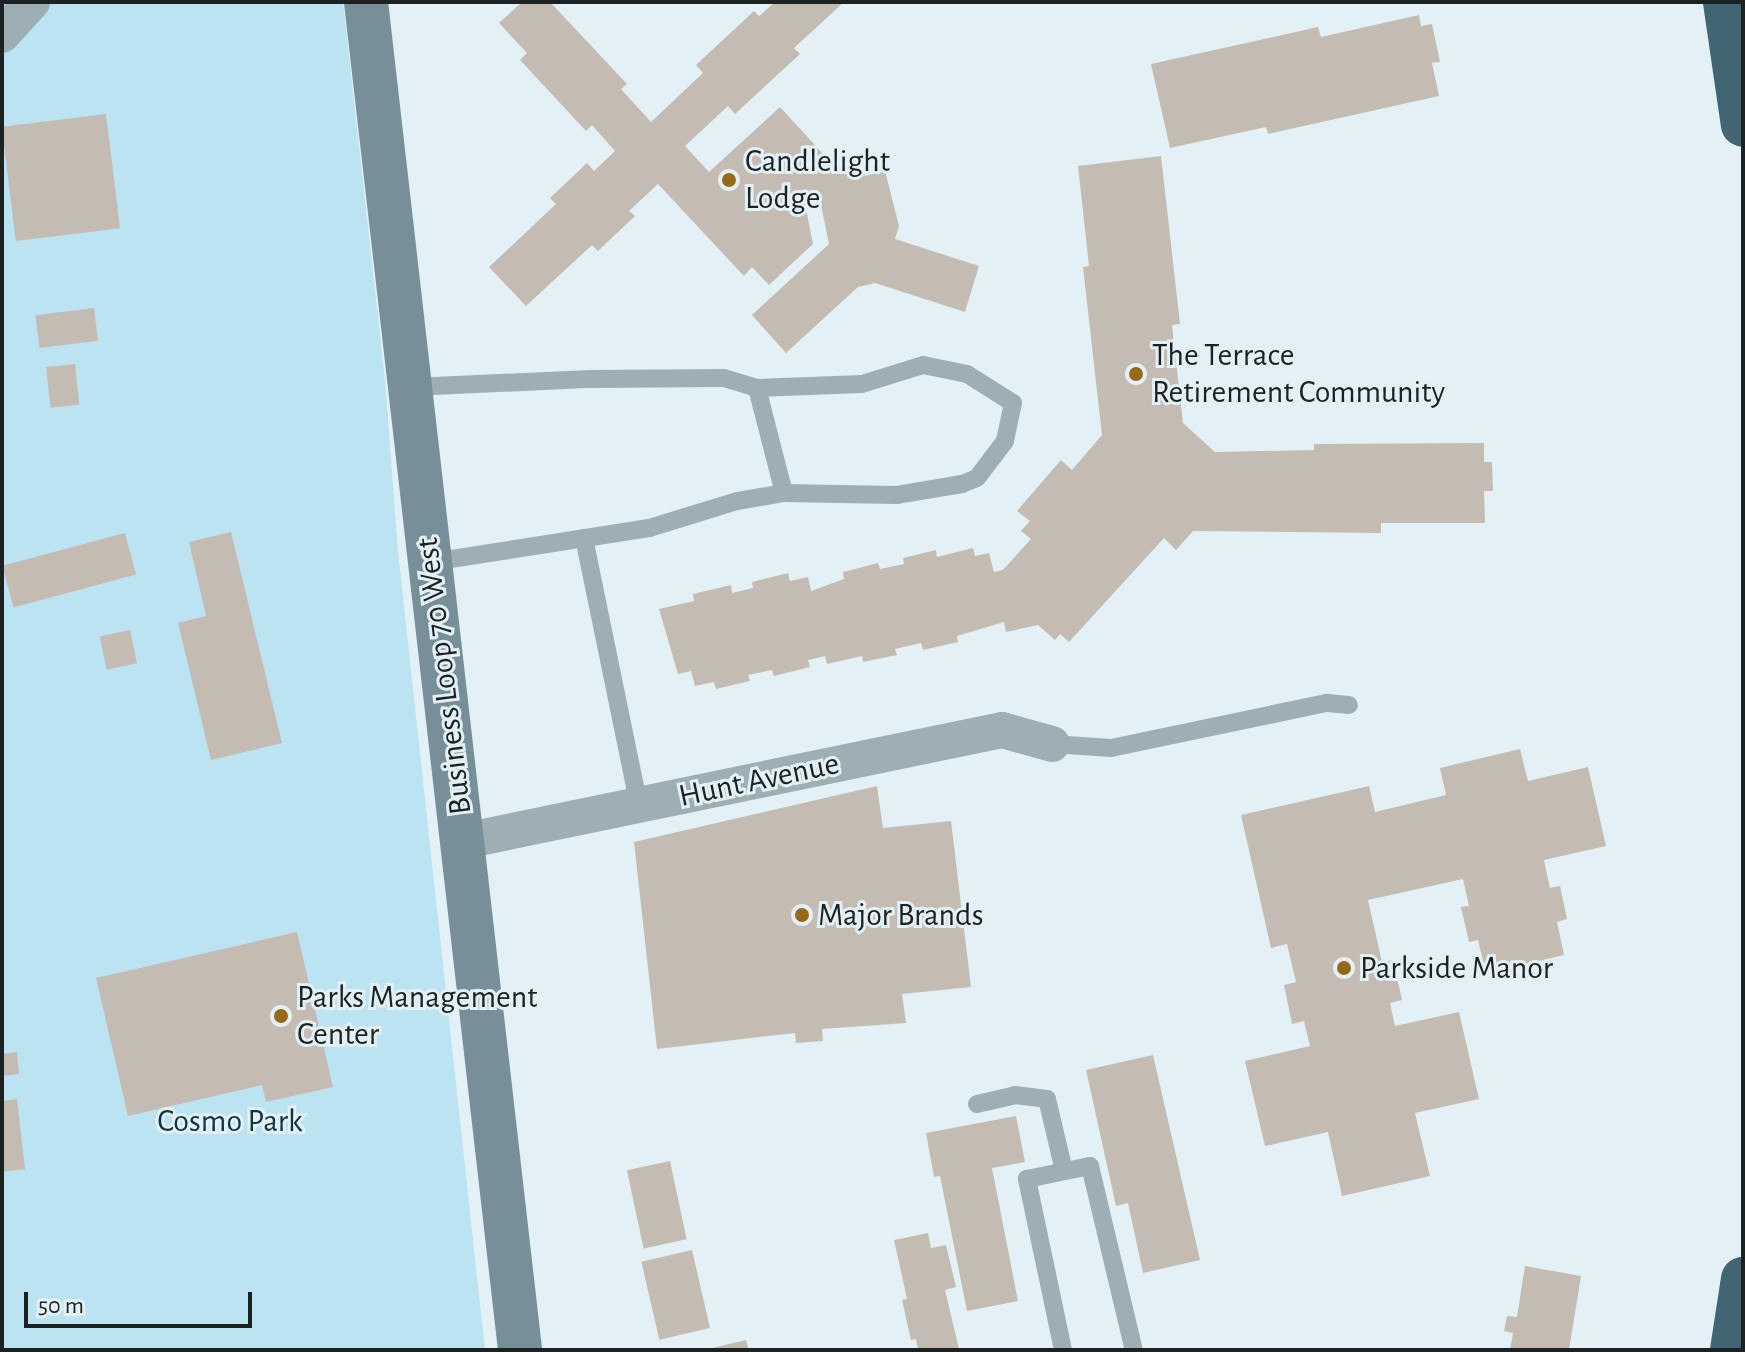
<!DOCTYPE html>
<style>
body{margin:0}
#map{position:relative;width:1745px;height:1352px;overflow:hidden;background:#e3f1f6;font-family:"Alegreya Sans",sans-serif}
div>[style]{position:absolute}
[style*='--x']{left:calc(var(--x)*1px);top:calc(var(--y)*1px);width:calc(var(--w)*1px);rotate:calc(var(--a)*1deg)}
.green>*{inset:0;background:#bce3f1}
.building>*{inset:0;background:#c4bcb3;transform-origin:0 0}
.service>*{height:18px;margin:-9px;padding:0 9px;transform-origin:9px;border-radius:9px;background:#9daeb5}
.minor>*{height:36px;margin:-18px;padding:0 18px;transform-origin:18px;border-radius:18px;background:#9daeb5}
.secondary>*{height:44px;margin:-22px;padding:0 22px;transform-origin:22px;border-radius:22px;background:#768f98}
.motorway>*{height:44px;margin:-22px;padding:0 22px;transform-origin:22px;border-radius:22px;background:#416572}
.dots>*{width:22px;height:22px;translate:-50% -50%;box-sizing:border-box;border:4px solid #e3f1f6;border-radius:50%}
span{translate:-50% -50%;white-space:nowrap;text-align:center;line-height:1.15;-webkit-text-stroke:6px #e3f1f6;paint-order:stroke}
.poi-label{font-size:32px;color:#1c2122}
.left{translate:0 -50%;text-align:left}
.street-label{font-size:32px;color:#1c2122}
.park-label{font-size:32px;color:#103541}
.frame{position:absolute;inset:0;border:4px solid #1c2122;pointer-events:none}
.scale{position:absolute;left:24px;top:1292px;width:228px;height:36px;box-sizing:border-box;border:4px solid #1c2122;border-top:0;padding-left:10px;font-size:24px;line-height:28px;white-space:nowrap;color:#1c2122;-webkit-text-stroke:6px #e3f1f6;paint-order:stroke}
</style>
<div id="map">
<div class="green">
<div style="clip-path:polygon(2px 2px,343px 2px,385px 380px,398px 551px,485px 1350px,2px 1350px)"></div>
</div>
<div class="building">
<div style="clip-path:polygon(522px 2px,550px 2px,627px 84px,621px 89px,651px 122px,703px 73px,696px 65px,754px 11px,759px 16px,775px 2px,844px 2px,794px 48px,800px 54px,735px 114px,728px 106px,685px 146px,709px 172px,780px 107px,825px 156px,828px 166px,849px 161px,853px 174px,864px 172px,865px 176px,885px 171px,899px 226px,895px 239px,979px 266px,965px 312px,875px 283px,858px 287px,786px 353px,752px 315px,829px 244px,818px 190px,803px 193px,813px 244px,769px 285px,752px 267px,744px 276px,658px 184px,629px 211px,635px 216px,598px 251px,592px 245px,526px 306px,489px 267px,556px 204px,550px 198px,587px 163px,594px 171px,615px 151px,592px 125px,586px 131px,520px 60px,527px 53px,499px 23px)"></div>
<div style="clip-path:polygon(1419px 15px,1421px 26px,1432px 24px,1440px 62px,1432px 63px,1439px 96px,1268px 134px,1266px 127px,1170px 148px,1151px 64px,1318px 27px,1321px 37px)"></div>
<div style="left:106px;top:114px;width:115px;height:105px;rotate:83deg"></div>
<div style="clip-path:polygon(1161px 156px,1180px 324px,1172px 325px,1183px 423px,1215px 452px,1314px 450px,1314px 444px,1484px 443px,1484px 462px,1492px 462px,1493px 491px,1484px 491px,1485px 523px,1381px 523px,1381px 533px,1193px 531px,1176px 550px,1164px 538px,1069px 642px,1060px 634px,1055px 640px,1038px 625px,1006px 632px,1004px 622px,957px 636px,958px 642px,923px 650px,921px 643px,895px 649px,897px 655px,863px 662px,862px 656px,827px 664px,825px 656px,808px 660px,810px 667px,774px 676px,772px 670px,748px 675px,750px 681px,716px 689px,714px 682px,695px 686px,691px 671px,678px 674px,659px 609px,694px 601px,693px 594px,731px 585px,732px 593px,753px 588px,752px 582px,788px 573px,790px 581px,808px 577px,811px 591px,844px 579px,843px 572px,878px 563px,880px 569px,904px 564px,903px 558px,936px 550px,937px 557px,973px 548px,975px 556px,989px 553px,994px 572px,1003px 570px,1031px 539px,1021px 531px,1030px 521px,1017px 511px,1061px 460px,1072px 470px,1102px 435px,1083px 267px,1089px 266px,1078px 166px)"></div>
<div style="left:94px;top:308px;width:33px;height:59px;rotate:83deg"></div>
<div style="left:75px;top:364px;width:41px;height:29px;rotate:84deg"></div>
<div style="clip-path:polygon(231px 532px,282px 743px,211px 760px,178px 623px,206px 616px,189px 542px)"></div>
<div style="left:125px;top:533px;width:43px;height:127px;rotate:75deg"></div>
<div style="left:130px;top:630px;width:34px;height:31px;rotate:78deg"></div>
<div style="clip-path:polygon(1520px 749px,1528px 781px,1588px 767px,1606px 846px,1544px 860px,1550px 888px,1560px 886px,1567px 919px,1557px 922px,1564px 955px,1486px 973px,1478px 940px,1469px 942px,1461px 907px,1469px 906px,1463px 879px,1368px 900px,1382px 962px,1393px 960px,1402px 1000px,1390px 1003px,1395px 1026px,1459px 1012px,1479px 1099px,1415px 1113px,1430px 1176px,1342px 1196px,1328px 1132px,1265px 1146px,1245px 1061px,1310px 1046px,1304px 1021px,1292px 1024px,1284px 985px,1296px 982px,1287px 944px,1271px 948px,1241px 815px,1369px 786px,1375px 812px,1446px 795px,1440px 768px)"></div>
<div style="clip-path:polygon(877px 786px,883px 828px,951px 821px,971px 987px,902px 994px,906px 1023px,822px 1029px,823px 1041px,796px 1043px,795px 1033px,657px 1049px,634px 842px)"></div>
<div style="clip-path:polygon(297px 932px,333px 1087px,266px 1102px,262px 1085px,128px 1116px,96px 978px)"></div>
<div style="clip-path:polygon(17px 1052px,19px 1074px,2px 1076px,2px 1054px)"></div>
<div style="clip-path:polygon(1153px 1055px,1200px 1260px,1143px 1273px,1128px 1203px,1116px 1206px,1086px 1070px)"></div>
<div style="clip-path:polygon(17px 1099px,25px 1169px,2px 1172px,2px 1101px)"></div>
<div style="clip-path:polygon(1016px 1116px,1025px 1162px,992px 1168px,1018px 1301px,967px 1311px,940px 1176px,934px 1177px,926px 1133px)"></div>
<div style="left:670px;top:1161px;width:80px;height:44px;rotate:78deg"></div>
<div style="clip-path:polygon(928px 1233px,931px 1248px,946px 1245px,956px 1287px,945px 1290px,959px 1349px,918px 1350px,916px 1339px,911px 1340px,902px 1300px,907px 1299px,894px 1240px)"></div>
<div style="left:692px;top:1250px;width:80px;height:52px;rotate:77deg"></div>
<div style="clip-path:polygon(1525px 1266px,1581px 1276px,1569px 1350px,1510px 1350px,1513px 1333px,1504px 1331px,1507px 1316px,1517px 1317px)"></div>
<div style="clip-path:polygon(746px 1340px,749px 1350px,708px 1350px,708px 1349px)"></div>
</div>
<div class="service">
<div style="--x:412;--y:387;--w:179;--a:-2.6"></div>
<div style="--x:591;--y:379;--w:133;--a:-0.4"></div>
<div style="--x:724;--y:378;--w:34;--a:17"></div>
<div style="--x:757;--y:388;--w:105;--a:-2.2"></div>
<div style="--x:862;--y:384;--w:64;--a:-17.3"></div>
<div style="--x:923;--y:365;--w:45;--a:11.6"></div>
<div style="--x:967;--y:374;--w:54;--a:32.2"></div>
<div style="--x:1013;--y:403;--w:39;--a:102"></div>
<div style="--x:1005;--y:441;--w:46;--a:127.1"></div>
<div style="--x:977;--y:478;--w:16;--a:158"></div>
<div style="--x:962;--y:484;--w:67;--a:170.5"></div>
<div style="--x:896;--y:495;--w:112;--a:-179"></div>
<div style="--x:784;--y:493;--w:48;--a:170.3"></div>
<div style="--x:737;--y:501;--w:92;--a:162.9"></div>
<div style="--x:649;--y:528;--w:221;--a:171.1"></div>
<div style="--x:757;--y:388;--w:108;--a:75.6"></div>
<div style="--x:584;--y:538;--w:273;--a:78.4"></div>
<div style="--x:1052;--y:744;--w:59;--a:3.9"></div>
<div style="--x:1111;--y:748;--w:221;--a:-11.8"></div>
<div style="--x:1327;--y:703;--w:22;--a:5"></div>
<div style="--x:977;--y:1104;--w:39;--a:-13"></div>
<div style="--x:1015;--y:1095;--w:32;--a:7"></div>
<div style="--x:1047;--y:1099;--w:74;--a:76.7"></div>
<div style="--x:1063;--y:1350;--w:175;--a:-101.9"></div>
<div style="--x:1027;--y:1179;--w:64;--a:-11.7"></div>
<div style="--x:1090;--y:1166;--w:189;--a:76.6"></div>
</div>
<div class="minor">
<div style="--x:2;--y:35;--w:45;--a:-47.7"></div>
<div style="--x:464;--y:841;--w:549;--a:-11.66"></div>
<div style="--x:1002;--y:730;--w:52;--a:15.6"></div>
</div>
<div class="secondary">
<div style="--x:366;--y:2;--w:1357;--a:83.48"></div>
</div>
<div class="motorway">
<div style="--x:1725;--y:2;--w:124;--a:81.7"></div>
<div style="--x:1732;--y:1350;--w:72;--a:-81.2"></div>
</div>
<div class="dots">
<div style="left:729px;top:180px;background:#966817"></div>
<div style="left:1136px;top:374px;background:#966817"></div>
<div style="left:802px;top:915px;background:#966817"></div>
<div style="left:1344px;top:968px;background:#966817"></div>
<div style="left:281px;top:1016px;background:#966817"></div>
</div>
<div class="poi-label">
<span class="left" style="left:745px;top:180px">Candlelight<br>Lodge</span>
<span class="left" style="left:1152px;top:374px">The Terrace<br>Retirement Community</span>
<span class="left" style="left:818px;top:915px">Major Brands</span>
<span class="left" style="left:1360px;top:968px">Parkside Manor</span>
<span class="left" style="left:297px;top:1016px">Parks Management<br>Center</span>
</div>
<div class="street-label">
<span style="left:444px;top:676px;rotate:-97deg">Business Loop 70 West</span>
<span style="left:759px;top:780px;rotate:-12deg">Hunt Avenue</span>
</div>
<div class="park-label">
<span style="left:230px;top:1121px">Cosmo Park</span>
</div>
<div class="frame"></div>
<div class="scale">50 m</div>
</div>
